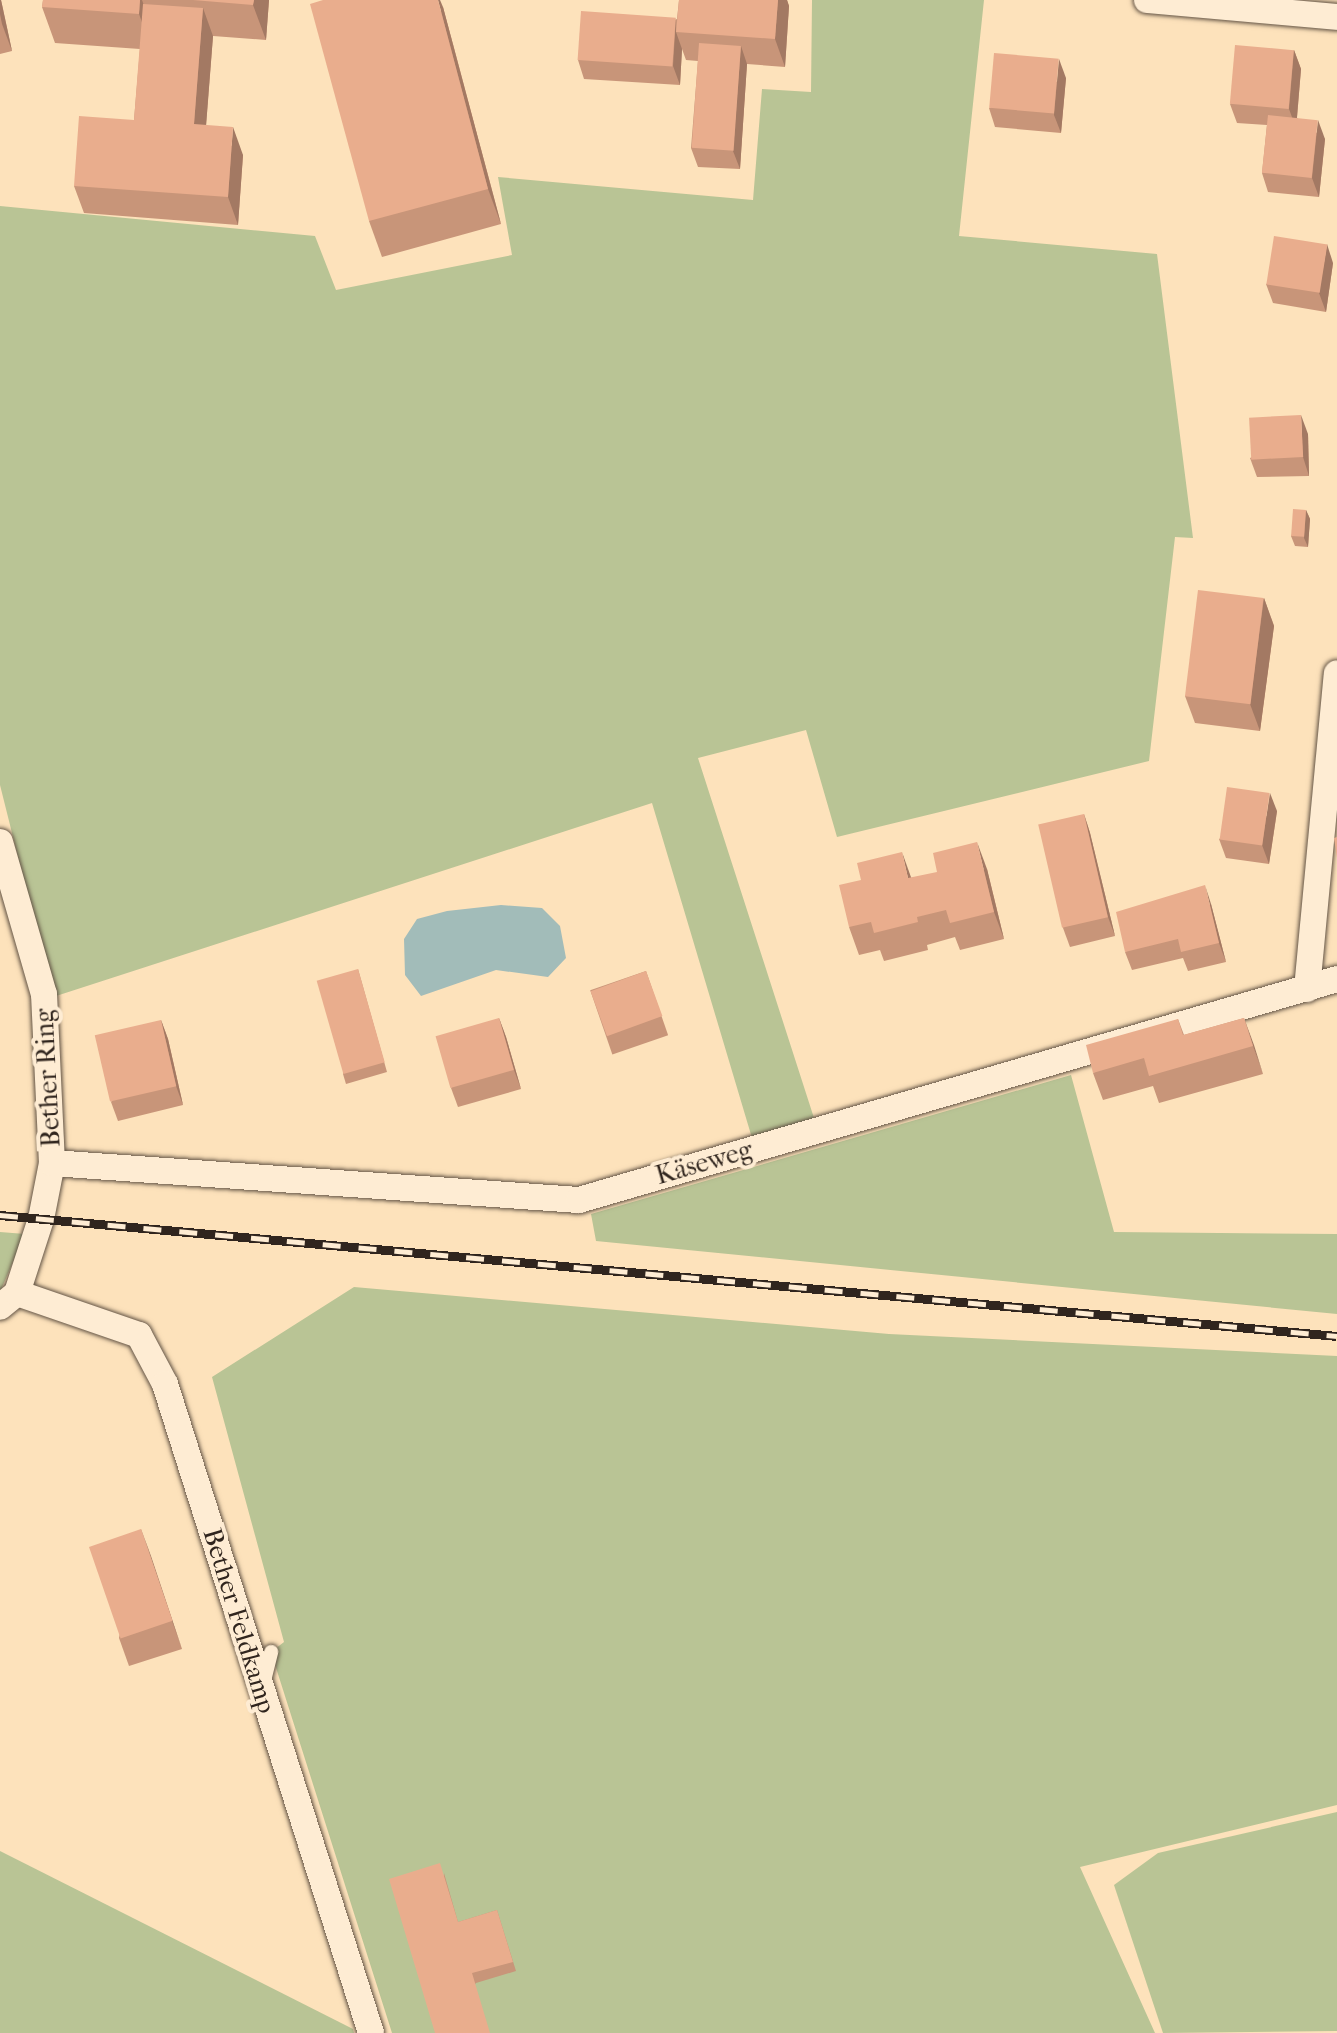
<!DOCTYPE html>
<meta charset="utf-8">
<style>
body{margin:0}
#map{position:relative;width:1337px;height:2033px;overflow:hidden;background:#fde2bb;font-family:"IM FELL French Canon",serif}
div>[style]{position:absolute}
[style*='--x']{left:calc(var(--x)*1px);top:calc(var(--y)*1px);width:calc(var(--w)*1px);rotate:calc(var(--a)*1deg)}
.green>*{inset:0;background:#b9c495}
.water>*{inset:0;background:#a2bcb9}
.roads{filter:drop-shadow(0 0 2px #635445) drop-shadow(0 0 2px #635445)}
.service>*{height:14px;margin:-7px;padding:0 7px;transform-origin:7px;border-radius:7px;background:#feecd3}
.minor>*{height:26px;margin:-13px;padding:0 13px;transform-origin:13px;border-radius:13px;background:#feecd3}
.rail>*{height:9px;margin-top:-4.5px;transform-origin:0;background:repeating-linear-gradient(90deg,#feecd3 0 18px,#30251e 0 36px);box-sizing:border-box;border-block:2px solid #30251e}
.wall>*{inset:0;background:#c89579;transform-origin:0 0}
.shaded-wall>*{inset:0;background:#a37963}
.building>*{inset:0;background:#e9ad8d;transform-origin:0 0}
span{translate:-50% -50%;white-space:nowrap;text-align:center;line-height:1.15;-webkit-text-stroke:8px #feecd3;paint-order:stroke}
.street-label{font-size:26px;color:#30251e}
</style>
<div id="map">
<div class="green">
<div style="clip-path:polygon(812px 0,984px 0,959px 236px,1157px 254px,1193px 538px,1175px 537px,1149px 761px,837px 837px,806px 730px,698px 758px,814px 1118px,752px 1138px,652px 803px,53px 997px,0 785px,0 206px,315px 236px,336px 290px,512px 255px,498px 177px,753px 200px,762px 89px,811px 92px)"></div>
<div style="clip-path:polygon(1071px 1075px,1114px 1232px,1337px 1234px,1337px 1314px,596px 1241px,591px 1214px)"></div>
<div style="clip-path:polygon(0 1232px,25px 1234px,0 1292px)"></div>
<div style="clip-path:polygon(354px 1287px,889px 1334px,1337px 1356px,1337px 1805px,1080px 1867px,1155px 2033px,392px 2033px,271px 1652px,284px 1642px,212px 1377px)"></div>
<div style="clip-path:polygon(1337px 1812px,1337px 2031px,1163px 2033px,1114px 1885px,1158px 1853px)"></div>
<div style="clip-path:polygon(0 1851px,353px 2029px,354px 2033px,0 2033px)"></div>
</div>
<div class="water">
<div style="clip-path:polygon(501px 905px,542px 908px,560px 926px,566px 958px,548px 977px,496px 970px,421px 996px,405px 975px,404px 939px,417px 919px,447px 911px)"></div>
</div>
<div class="roads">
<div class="service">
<div style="--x:264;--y:1681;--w:30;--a:-76"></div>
</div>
<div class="minor">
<div style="--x:1147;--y:0;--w:191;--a:5.1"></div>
<div style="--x:0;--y:842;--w:158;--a:73.9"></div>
<div style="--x:44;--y:994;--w:169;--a:87.3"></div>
<div style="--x:52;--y:1163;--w:57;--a:101.1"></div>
<div style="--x:41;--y:1219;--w:78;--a:108"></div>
<div style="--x:17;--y:1293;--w:22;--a:141"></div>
<div style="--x:1307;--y:989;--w:317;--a:-84.6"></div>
<div style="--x:52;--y:1163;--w:528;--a:4.02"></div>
<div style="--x:579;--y:1200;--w:790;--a:-16.25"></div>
<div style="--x:17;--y:1293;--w:129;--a:19"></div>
<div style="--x:139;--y:1335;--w:55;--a:62"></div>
<div style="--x:165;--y:1384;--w:681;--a:72.39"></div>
</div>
</div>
<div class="rail">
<div style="--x:0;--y:1215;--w:1342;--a:5.17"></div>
</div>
<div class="wall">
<div style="clip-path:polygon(0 0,1px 0,12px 51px,0 54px)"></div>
<div style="clip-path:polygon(43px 0,269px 0,266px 40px,213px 36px,206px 125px,243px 155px,238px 225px,84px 213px,74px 186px,134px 120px,140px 49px,55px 43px,42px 7px)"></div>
<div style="clip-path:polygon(679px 0,787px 0,789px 6px,785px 67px,747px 64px,740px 169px,698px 167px,691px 148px,698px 61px,686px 60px,682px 49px,680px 85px,584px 79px,578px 60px,677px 19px)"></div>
<div style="clip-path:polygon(443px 7px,501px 224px,382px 257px,369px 221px)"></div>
<div style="clip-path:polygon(1294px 50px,1301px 69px,1297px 118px,1325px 139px,1319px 197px,1268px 192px,1262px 173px,1267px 125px,1237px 123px,1230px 104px)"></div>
<div style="clip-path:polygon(1066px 78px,1061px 133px,995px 127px,989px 108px)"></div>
<div style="clip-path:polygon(1333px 263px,1326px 312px,1273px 303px,1266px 284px)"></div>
<div style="clip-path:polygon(1308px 434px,1309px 476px,1257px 477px,1250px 458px)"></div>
<div style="clip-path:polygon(1306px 510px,1310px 519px,1308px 547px,1295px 546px,1291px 536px)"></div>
<div style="clip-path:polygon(1264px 598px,1274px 626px,1260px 731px,1195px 723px,1185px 696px)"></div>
<div style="clip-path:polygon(1277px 811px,1269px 864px,1226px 858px,1219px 839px)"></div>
<div style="clip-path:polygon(1084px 814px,1090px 833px,1115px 936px,1070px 947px,1063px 928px)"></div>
<div style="clip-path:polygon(987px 869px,1004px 939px,960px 950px,955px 937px,927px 945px,928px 950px,884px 961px,880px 950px,859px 955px,849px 927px,911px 878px)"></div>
<div style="clip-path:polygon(1211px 904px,1226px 962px,1188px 971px,1183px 958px,1132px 970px,1125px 952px)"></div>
<div style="clip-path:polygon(358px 969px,387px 1072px,346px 1084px,343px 1074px)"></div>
<div style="left:646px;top:971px;width:68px;height:59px;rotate:71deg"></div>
<div style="clip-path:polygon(499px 1018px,506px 1037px,521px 1089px,458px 1107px,451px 1088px)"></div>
<div style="clip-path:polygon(1244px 1018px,1263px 1074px,1159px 1103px,1153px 1086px,1103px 1100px,1093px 1073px,1178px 1019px,1184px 1035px)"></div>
<div style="clip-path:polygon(161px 1020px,168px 1039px,183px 1105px,118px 1121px,111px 1102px)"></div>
<div style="clip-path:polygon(141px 1529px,182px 1649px,129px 1666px,119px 1638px)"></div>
<div style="clip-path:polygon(444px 1873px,458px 1922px,497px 1910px,516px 1971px,476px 1983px,435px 2033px)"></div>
</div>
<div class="shaded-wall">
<div style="clip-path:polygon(0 0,1px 0,12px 51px,2px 24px,0 14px)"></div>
<div style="clip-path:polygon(140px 0,142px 0,153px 32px,152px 50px,139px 14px)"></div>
<div style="clip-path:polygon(254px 0,269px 0,266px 40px,253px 5px)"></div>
<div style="clip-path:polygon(438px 0,440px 0,443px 7px,501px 224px,488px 189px)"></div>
<div style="clip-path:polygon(778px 0,787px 0,789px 6px,785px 67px,775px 39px)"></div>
<div style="clip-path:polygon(203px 8px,213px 36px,204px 152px,194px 124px)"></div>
<div style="clip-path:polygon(676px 17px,676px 32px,682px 49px,680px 85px,673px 66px)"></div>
<div style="clip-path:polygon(741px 46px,747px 64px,740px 169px,733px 151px)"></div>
<div style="clip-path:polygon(1294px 50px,1301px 69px,1296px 128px,1289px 109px)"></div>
<div style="clip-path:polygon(1059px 59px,1066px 78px,1061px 133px,1054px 115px)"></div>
<div style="clip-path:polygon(1318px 120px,1325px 139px,1319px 197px,1312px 178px)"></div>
<div style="clip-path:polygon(233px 127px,243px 155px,238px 225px,228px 197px)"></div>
<div style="clip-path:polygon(1327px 244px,1333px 263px,1326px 312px,1319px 293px)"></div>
<div style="clip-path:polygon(1301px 415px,1308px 434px,1309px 476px,1303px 457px)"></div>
<div style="clip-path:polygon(1306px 510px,1310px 519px,1308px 547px,1304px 538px)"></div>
<div style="clip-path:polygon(1264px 598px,1274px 626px,1260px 731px,1250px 704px)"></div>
<div style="clip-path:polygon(1270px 793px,1277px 811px,1269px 864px,1262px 845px)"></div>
<div style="clip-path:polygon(1084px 814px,1090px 833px,1115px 936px,1108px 917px)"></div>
<div style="clip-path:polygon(977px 842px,987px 869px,1004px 939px,994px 912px)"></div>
<div style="clip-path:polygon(902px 852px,912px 880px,908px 878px)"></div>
<div style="clip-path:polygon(1205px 885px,1211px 904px,1226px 962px,1219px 943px)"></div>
<div style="clip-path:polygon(499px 1018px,506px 1037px,521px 1089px,514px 1070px)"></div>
<div style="clip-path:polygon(1244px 1018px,1254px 1045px,1263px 1074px,1253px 1046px)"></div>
<div style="clip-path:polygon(161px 1020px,168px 1039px,183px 1105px,176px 1086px)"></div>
<div style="clip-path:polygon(141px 1529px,151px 1556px,182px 1649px,172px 1621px)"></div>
</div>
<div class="building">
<div style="clip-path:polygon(43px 0,140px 0,139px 14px,42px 7px)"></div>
<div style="clip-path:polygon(193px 0,254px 0,253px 5px)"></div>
<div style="clip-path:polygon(323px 0,438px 0,488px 189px,369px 221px,310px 4px)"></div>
<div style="clip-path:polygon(679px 0,778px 0,775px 39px,676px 32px)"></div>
<div style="clip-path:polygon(143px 4px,203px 8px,194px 124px,233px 127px,228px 197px,74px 186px,79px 116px,134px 120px)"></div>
<div style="left:581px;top:11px;width:95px;height:49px;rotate:4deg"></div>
<div style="left:699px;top:43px;width:42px;height:105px;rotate:4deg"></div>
<div style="left:1235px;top:45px;width:59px;height:59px;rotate:5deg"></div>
<div style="left:994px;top:53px;width:65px;height:55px;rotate:5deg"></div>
<div style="left:1268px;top:115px;width:50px;height:58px;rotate:6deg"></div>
<div style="left:1274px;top:236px;width:54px;height:49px;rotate:9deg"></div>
<div style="left:1301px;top:415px;width:42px;height:52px;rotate:87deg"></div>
<div style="left:1293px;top:509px;width:13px;height:27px;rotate:4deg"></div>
<div style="left:1198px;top:590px;width:66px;height:107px;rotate:7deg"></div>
<div style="left:1227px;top:787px;width:43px;height:53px;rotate:8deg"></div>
<div style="left:1084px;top:814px;width:106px;height:47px;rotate:77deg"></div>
<div style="clip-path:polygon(1337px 837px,1337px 858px,1334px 838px)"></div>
<div style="clip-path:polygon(977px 842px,994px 912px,950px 923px,946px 910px,917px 917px,918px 922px,874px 933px,871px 922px,849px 927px,839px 885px,861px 880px,857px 863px,902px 852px,908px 878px,937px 872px,933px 853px)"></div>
<div style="clip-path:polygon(1205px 885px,1219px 943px,1181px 952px,1178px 939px,1125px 952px,1116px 912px)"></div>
<div style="left:358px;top:969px;width:97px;height:43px;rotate:74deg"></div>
<div style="left:646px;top:971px;width:48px;height:59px;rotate:70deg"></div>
<div style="left:499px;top:1018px;width:54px;height:66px;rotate:74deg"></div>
<div style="clip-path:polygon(1244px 1018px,1253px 1046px,1149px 1076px,1144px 1058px,1093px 1073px,1086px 1045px,1178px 1019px,1183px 1035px)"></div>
<div style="left:161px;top:1020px;width:68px;height:68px;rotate:77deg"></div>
<div style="left:141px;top:1529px;width:97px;height:55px;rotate:71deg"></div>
<div style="clip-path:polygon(440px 1863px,458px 1922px,497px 1910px,513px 1962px,472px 1973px,490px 2033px,435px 2033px,389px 1879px)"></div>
</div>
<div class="street-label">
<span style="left:48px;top:1078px;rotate:-93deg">Bether Ring</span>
<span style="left:704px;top:1163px;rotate:-16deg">Käseweg</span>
<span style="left:239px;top:1621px;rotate:73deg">Bether Feldkamp</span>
</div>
</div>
